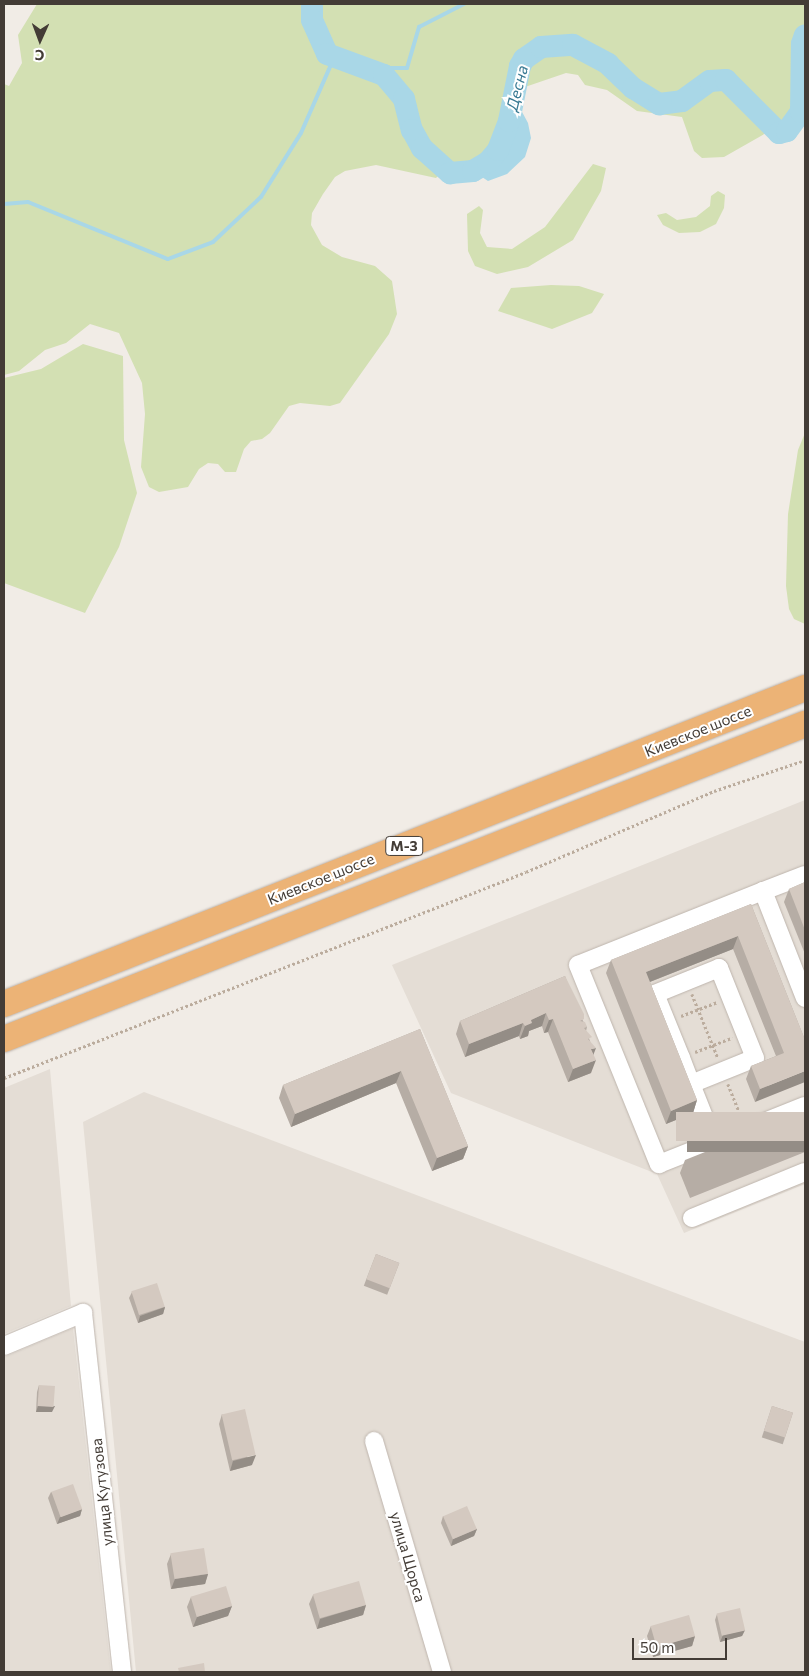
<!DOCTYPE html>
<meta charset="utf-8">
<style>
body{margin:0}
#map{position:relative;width:809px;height:1676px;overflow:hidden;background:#f1ece6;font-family:Commissioner,sans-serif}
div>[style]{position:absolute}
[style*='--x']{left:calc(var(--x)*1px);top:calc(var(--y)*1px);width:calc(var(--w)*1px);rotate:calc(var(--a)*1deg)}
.residential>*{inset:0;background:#e4ddd5}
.green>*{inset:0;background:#d3e0b3}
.water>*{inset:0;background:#a9d7e7}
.stream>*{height:4px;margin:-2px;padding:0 2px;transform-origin:2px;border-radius:2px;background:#a9d7e7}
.river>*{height:22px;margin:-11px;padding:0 11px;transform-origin:11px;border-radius:11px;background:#a9d7e7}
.path>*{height:2.5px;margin-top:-1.25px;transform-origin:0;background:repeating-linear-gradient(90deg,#bbac9d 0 2.5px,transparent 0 5px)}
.roads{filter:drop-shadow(0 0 1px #beb5ad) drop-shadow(0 0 1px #beb5ad)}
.minor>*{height:18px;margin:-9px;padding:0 9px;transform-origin:9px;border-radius:9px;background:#fff}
.highway>*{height:26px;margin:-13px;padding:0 13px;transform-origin:13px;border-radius:13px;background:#ecb376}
.wall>*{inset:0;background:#b6ada5;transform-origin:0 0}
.shaded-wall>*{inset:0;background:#948d86;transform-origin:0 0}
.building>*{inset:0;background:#d4c9c0;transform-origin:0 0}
span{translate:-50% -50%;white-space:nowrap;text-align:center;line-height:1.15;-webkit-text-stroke:4px #fff;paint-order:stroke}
.shield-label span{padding:1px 4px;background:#fff;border:1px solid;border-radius:4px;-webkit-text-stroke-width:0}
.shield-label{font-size:14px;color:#433c36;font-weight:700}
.street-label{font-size:15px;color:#433c36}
.water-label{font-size:16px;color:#397a93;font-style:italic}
.frame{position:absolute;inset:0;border:5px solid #433c36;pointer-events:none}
.north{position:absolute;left:15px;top:15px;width:50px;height:50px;-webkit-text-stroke:4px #fff;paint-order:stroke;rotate:182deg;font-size:14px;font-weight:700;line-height:20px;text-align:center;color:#433c36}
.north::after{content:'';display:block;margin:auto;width:18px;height:22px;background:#433c36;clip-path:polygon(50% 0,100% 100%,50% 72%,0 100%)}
.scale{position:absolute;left:632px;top:1638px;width:95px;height:22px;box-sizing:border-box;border:2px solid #433c36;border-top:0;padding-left:6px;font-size:15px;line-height:18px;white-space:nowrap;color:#433c36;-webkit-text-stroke:4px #fff;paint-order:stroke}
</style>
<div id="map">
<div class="residential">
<div style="clip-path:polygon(805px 800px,805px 1184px,684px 1233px,657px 1174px,451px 1093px,392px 965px)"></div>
<div style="clip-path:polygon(50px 1069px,71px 1306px,4px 1334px,4px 1088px)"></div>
<div style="clip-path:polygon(144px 1092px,805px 1342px,805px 1672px,136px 1672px,83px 1122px)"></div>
<div style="clip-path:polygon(73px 1328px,111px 1672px,4px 1672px,4px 1357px)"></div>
</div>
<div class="green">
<div style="clip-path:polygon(37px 4px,805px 4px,800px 112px,787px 131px,779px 133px,773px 129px,724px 157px,702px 158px,694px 151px,682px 117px,637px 111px,607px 90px,585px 85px,578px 75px,566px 73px,525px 87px,515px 83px,509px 121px,498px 150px,488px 162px,473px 171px,450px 173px,444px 170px,436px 178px,376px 165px,345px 171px,335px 177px,323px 194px,312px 213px,311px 225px,322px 245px,342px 257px,375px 266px,392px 281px,397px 314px,389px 334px,340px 403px,330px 406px,300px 403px,289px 406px,270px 433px,262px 439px,251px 441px,244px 449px,236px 472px,225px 472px,218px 464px,208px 463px,199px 469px,188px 487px,159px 492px,149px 487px,141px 467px,145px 414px,142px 383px,119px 333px,90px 324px,66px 343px,45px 350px,19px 371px,4px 375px,4px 84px,9px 86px,22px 63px,18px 35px)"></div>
<div style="clip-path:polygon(593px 164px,606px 168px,601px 191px,573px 240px,528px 267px,497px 274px,475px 266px,468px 251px,467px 214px,479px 206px,483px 210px,480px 233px,487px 247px,512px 249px,545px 227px)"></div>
<div style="clip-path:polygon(718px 191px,725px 195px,724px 208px,716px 224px,700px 232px,679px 233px,663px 225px,657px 215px,666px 213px,677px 220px,696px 217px,710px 206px,711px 196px)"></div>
<div style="clip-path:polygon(551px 285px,579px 286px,604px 294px,592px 313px,552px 329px,498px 311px,511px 288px)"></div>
<div style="clip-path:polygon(83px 344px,123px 356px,124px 440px,137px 493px,119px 547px,85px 613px,4px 583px,4px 378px,41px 369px)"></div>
<div style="clip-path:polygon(805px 433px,805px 624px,794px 619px,789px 609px,786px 586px,788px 514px,798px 450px)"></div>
</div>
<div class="water">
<div style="clip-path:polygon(511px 107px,521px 110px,528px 123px,531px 138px,525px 157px,507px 174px,488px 181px,473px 171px,488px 162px,498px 150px)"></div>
</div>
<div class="stream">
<div style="--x:370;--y:68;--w:37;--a:0"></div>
<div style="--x:407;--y:68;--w:43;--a:-73.7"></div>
<div style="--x:419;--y:27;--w:51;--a:-27.1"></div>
<div style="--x:4;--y:204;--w:24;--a:-5"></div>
<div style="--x:28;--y:202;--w:151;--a:22.2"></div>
<div style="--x:168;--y:259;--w:48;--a:-20.7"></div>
<div style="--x:213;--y:242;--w:66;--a:-43.2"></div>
<div style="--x:261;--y:197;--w:75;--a:-58"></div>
<div style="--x:301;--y:133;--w:82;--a:-66.3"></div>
</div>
<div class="river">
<div style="--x:312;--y:4;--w:16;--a:90"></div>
<div style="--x:312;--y:20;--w:37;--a:66"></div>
<div style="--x:327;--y:54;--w:61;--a:20.2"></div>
<div style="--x:384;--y:75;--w:31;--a:50"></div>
<div style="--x:404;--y:99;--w:32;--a:76"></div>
<div style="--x:412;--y:130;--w:21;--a:61"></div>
<div style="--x:422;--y:148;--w:38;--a:42"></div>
<div style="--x:450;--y:173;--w:23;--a:-5"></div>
<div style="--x:473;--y:171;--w:17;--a:-31"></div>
<div style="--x:488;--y:162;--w:16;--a:-50"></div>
<div style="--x:498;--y:150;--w:31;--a:-69"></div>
<div style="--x:509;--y:121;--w:56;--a:-78.7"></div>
<div style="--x:520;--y:66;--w:8;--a:-60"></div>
<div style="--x:524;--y:59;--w:21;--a:-35"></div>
<div style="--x:541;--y:47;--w:32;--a:-4"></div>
<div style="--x:573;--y:45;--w:40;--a:28"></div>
<div style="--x:608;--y:64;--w:35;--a:44"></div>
<div style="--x:633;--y:88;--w:31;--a:32"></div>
<div style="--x:659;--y:104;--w:23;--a:-7"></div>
<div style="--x:682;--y:101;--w:34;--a:-36"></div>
<div style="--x:710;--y:81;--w:16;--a:-4"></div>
<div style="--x:726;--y:80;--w:75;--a:45"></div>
<div style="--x:779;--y:133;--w:8;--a:-14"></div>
<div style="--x:787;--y:131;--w:24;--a:-54"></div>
<div style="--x:801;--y:112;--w:68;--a:-89.2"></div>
<div style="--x:802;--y:44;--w:9;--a:-72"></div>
</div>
<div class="path">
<div style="--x:692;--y:994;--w:69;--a:67.9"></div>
<div style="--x:681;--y:1016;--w:39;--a:-21"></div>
<div style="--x:695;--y:1052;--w:40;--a:-21"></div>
<div style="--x:4;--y:1078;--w:561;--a:-21.54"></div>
<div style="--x:526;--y:872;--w:205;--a:-23.3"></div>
<div style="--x:714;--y:791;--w:96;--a:-18.8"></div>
<div style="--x:728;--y:1084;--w:35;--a:68"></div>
</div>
<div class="roads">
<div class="minor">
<div style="--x:805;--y:875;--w:45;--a:159.1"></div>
<div style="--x:763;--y:891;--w:115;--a:68.6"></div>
<div style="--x:763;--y:891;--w:199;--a:158.2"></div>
<div style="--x:578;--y:965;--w:215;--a:67.9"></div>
<div style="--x:659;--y:1164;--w:157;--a:-21.7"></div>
<div style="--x:691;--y:1084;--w:69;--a:-22.1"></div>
<div style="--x:755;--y:1058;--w:97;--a:-111.8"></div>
<div style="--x:719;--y:968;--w:69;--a:157.9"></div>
<div style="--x:655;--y:994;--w:69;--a:67.9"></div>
<div style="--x:681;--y:1058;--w:28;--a:69"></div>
<div style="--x:691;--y:1084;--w:62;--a:68.4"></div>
<div style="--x:692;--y:1218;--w:122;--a:-22.2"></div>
<div style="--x:4;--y:1346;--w:86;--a:-22.7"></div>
<div style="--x:83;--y:1313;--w:361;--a:83.8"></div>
<div style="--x:374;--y:1441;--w:241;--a:73.6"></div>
</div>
<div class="highway">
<div style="--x:4;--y:1004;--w:861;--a:-21.53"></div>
<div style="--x:4;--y:1039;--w:861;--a:-21.47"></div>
</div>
</div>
<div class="wall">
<div style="clip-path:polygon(805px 882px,805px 954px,784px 902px,789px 889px)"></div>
<div style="clip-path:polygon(751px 904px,805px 1040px,755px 1102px,746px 1079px,751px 1066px,776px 1056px,733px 949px,650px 982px,697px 1100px,693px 1113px,666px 1124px,606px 973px,611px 960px)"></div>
<div style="clip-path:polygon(565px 976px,583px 1021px,587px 1027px,586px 1031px,590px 1041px,593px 1054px,591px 1073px,568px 1082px,548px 1032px,544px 1033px,542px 1026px,529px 1031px,528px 1036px,520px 1039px,519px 1036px,465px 1057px,456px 1034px,460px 1021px)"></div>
<div style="clip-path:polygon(420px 1029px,468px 1146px,463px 1159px,432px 1171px,396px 1083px,291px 1127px,279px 1098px,283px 1085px)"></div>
<div style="clip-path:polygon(805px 1112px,805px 1152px,690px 1198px,680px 1173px,685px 1160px)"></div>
<div style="left:376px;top:1254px;width:25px;height:34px;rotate:21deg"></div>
<div style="clip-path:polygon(132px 1292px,165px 1307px,163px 1314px,138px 1323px,129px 1298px)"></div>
<div style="clip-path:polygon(39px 1385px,52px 1412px,36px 1412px,37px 1392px)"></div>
<div style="left:772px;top:1406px;width:22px;height:33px;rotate:18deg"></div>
<div style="clip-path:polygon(222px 1414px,252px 1465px,230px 1471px,219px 1424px)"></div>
<div style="clip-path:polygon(51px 1492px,82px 1509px,80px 1516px,57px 1524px,48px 1498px)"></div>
<div style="clip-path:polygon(443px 1516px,477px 1529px,474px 1536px,451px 1546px,441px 1523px)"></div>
<div style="clip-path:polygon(171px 1554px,208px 1574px,205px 1584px,171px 1589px,167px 1564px)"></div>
<div style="clip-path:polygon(313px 1595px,366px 1605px,363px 1615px,317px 1629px,309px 1604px)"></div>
<div style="clip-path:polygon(191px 1597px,232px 1606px,228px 1616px,193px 1627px,187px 1607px)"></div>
<div style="clip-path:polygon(717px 1614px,745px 1630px,742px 1636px,720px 1642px,715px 1620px)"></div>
<div style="clip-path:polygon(651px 1626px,695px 1636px,692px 1646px,653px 1657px,647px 1636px)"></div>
</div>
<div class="shaded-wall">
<div style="clip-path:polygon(738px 936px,733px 949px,642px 985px,646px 972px)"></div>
<div style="clip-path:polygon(546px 1013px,542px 1026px,529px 1031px,528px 1036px,520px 1039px,525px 1026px,531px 1020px)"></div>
<div style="clip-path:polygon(553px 1019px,548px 1032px,544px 1033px,549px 1020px)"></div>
<div style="clip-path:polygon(523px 1023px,519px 1036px,465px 1057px,469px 1044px)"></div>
<div style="clip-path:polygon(596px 1048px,591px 1061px,591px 1049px)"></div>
<div style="clip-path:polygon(596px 1060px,591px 1073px,568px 1082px,573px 1069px)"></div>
<div style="clip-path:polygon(401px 1071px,396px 1083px,291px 1127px,295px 1114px)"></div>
<div style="clip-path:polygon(805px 1071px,805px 1082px,755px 1102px,760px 1089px)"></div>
<div style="clip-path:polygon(697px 1100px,693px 1113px,666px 1124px,671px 1111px)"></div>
<div style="left:805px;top:1141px;width:11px;height:118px;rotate:90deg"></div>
<div style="clip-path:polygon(468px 1146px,463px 1159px,432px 1171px,437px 1158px)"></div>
<div style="clip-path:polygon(165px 1307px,163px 1314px,138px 1323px,140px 1316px)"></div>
<div style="clip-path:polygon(38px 1406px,55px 1406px,52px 1412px,36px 1412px)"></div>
<div style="clip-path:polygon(256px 1455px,252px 1465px,230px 1471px,233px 1461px)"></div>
<div style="clip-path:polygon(82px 1509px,80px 1516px,57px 1524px,60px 1517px)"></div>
<div style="clip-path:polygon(477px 1529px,474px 1536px,451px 1546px,453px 1539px)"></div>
<div style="clip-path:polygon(208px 1574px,205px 1584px,171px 1589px,175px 1579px)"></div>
<div style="clip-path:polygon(366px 1605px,363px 1615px,317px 1629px,320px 1619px)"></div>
<div style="clip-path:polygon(232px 1606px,228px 1616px,193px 1627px,197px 1617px)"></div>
<div style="clip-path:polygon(745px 1630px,742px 1636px,720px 1642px,723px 1635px)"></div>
<div style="clip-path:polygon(695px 1636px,692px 1646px,653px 1657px,657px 1647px)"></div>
</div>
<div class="building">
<div style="clip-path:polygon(805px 882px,805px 930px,789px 889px)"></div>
<div style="clip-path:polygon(751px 904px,805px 1040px,805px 1071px,760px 1089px,751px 1066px,784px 1053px,738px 936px,646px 972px,697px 1100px,671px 1111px,611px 960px)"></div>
<div style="clip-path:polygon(565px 976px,584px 1014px,584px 1019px,580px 1021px,585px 1022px,587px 1027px,584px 1028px,592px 1037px,588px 1039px,596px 1048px,591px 1049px,596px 1060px,573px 1069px,553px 1019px,549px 1020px,546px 1013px,531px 1020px,532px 1023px,525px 1026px,523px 1023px,469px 1044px,460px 1021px)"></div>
<div style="clip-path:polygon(420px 1029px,468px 1146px,437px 1158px,401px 1071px,295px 1114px,283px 1085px)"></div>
<div style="left:805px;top:1112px;width:29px;height:129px;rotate:90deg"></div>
<div style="left:376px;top:1254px;width:25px;height:27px;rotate:21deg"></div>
<div style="left:157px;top:1283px;width:25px;height:27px;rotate:72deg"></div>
<div style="left:39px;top:1385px;width:16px;height:21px;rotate:4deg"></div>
<div style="left:772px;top:1406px;width:22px;height:26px;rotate:18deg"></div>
<div style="left:245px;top:1409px;width:47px;height:24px;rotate:77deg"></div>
<div style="left:73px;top:1484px;width:27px;height:23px;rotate:70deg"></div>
<div style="left:467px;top:1506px;width:25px;height:26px;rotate:67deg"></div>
<div style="left:204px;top:1548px;width:26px;height:34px;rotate:81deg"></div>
<div style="left:359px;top:1581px;width:25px;height:48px;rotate:74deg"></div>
<div style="left:226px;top:1586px;width:21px;height:37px;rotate:73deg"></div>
<div style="left:740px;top:1608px;width:23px;height:24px;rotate:77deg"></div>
<div style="left:689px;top:1615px;width:22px;height:40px;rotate:74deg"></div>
<div style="clip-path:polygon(204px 1663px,205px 1672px,179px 1672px,178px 1668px)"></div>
</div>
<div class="shield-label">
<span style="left:404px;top:846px">М-3</span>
</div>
<div class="street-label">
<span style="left:698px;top:731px;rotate:-22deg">Киевское шоссе</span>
<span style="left:321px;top:879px;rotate:-22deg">Киевское шоссе</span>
<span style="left:102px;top:1492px;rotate:-96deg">улица Кутузова</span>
<span style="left:408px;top:1557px;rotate:74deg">улица Щорса</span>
</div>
<div class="water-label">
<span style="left:517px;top:88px;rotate:-76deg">Десна</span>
</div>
<div class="frame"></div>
<div class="north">С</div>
<div class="scale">50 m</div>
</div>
